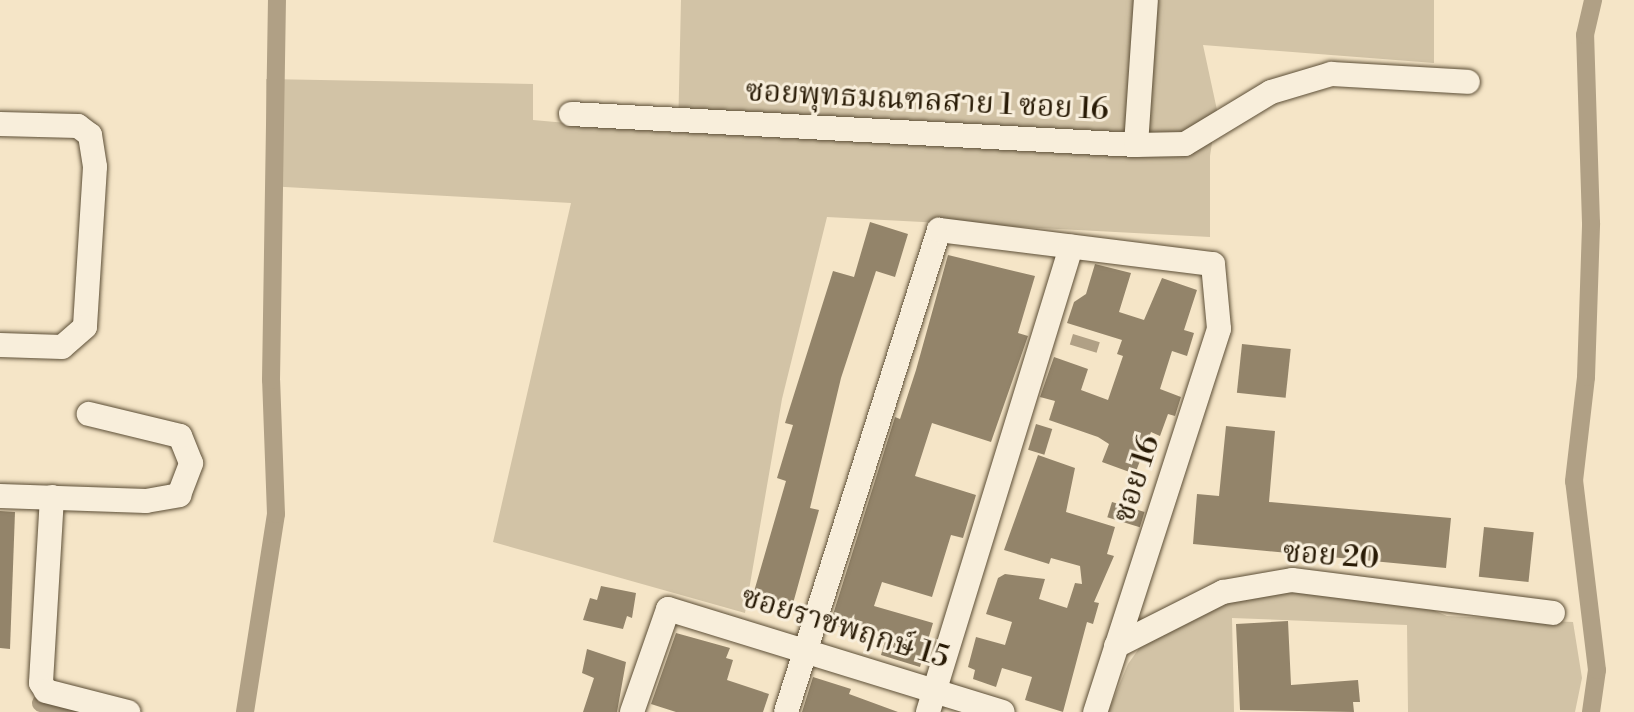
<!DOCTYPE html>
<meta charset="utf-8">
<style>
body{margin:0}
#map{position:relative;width:1634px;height:712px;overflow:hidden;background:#f5e5c7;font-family:"Libre Bodoni","Noto Serif Thai",serif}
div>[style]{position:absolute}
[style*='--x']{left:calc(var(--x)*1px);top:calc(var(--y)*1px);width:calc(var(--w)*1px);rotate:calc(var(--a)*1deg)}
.green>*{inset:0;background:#d2c3a6}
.water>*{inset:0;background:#b0a085;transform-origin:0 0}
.canal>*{height:18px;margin:-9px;padding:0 9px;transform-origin:9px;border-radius:9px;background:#b0a085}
.building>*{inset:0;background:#93846a;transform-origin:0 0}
.roads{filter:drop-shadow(0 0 2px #5c4e36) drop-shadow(0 0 2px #5c4e36)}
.minor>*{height:24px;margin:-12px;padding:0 12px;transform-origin:12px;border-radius:12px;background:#f8eedb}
span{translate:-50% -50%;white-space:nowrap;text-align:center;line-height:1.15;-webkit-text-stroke:6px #f8eedb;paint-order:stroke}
.street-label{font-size:30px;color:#291b06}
</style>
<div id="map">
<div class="green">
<div style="clip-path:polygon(681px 0,1134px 0,1125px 134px,1155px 0,1434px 0,1434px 63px,1203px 45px,1217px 110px,1210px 156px,1210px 237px,827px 217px,782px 399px,745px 613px,493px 542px,571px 203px,267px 186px,266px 79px,533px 84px,533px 120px,678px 133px)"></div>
<div style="clip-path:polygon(1312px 590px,1417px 603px,1447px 616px,1573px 622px,1582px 678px,1575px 712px,1408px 712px,1407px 625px,1232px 618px,1234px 712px,1108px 712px,1128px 664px,1145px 640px,1238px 594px)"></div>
</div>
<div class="water">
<div style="left:1073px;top:334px;width:28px;height:11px;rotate:17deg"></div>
</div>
<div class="canal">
<div style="--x:41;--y:703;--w:33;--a:9"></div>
<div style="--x:245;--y:712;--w:200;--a:-81.1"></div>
<div style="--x:276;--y:514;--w:134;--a:-92.1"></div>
<div style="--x:271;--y:380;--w:380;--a:-89.1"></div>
<div style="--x:1591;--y:712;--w:42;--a:-81.9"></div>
<div style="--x:1597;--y:670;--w:190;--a:-96.9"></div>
<div style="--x:1574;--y:481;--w:105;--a:-83.4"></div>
<div style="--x:1586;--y:377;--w:154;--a:-88.1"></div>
<div style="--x:1591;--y:223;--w:188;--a:-91.8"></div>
<div style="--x:1585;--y:35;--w:36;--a:-77"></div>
</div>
<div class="building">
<div style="clip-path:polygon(870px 222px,908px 234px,895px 277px,876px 271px,841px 378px,810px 508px,819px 510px,792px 607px,753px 595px,786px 481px,777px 478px,793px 425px,785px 423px,833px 271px,854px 277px)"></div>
<div style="clip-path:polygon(948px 255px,1035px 276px,1018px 333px,1028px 336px,991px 442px,932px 423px,915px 476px,976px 495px,963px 538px,951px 535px,932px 597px,882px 582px,874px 606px,933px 623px,920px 667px,881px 655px,885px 641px,830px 624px,895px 417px,900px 419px,916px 370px)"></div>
<div style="clip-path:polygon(1095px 264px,1131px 273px,1119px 312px,1144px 320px,1162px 278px,1197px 290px,1184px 330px,1194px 333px,1187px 356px,1172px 351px,1160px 389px,1181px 397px,1175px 416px,1168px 414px,1160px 436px,1151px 432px,1135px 474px,1102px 462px,1109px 444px,1098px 437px,1049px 420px,1055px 401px,1040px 397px,1054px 357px,1088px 369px,1081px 390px,1108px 400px,1123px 356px,1117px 354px,1122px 340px,1067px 323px,1074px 302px,1086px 294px)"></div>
<div style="left:1242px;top:344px;width:49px;height:49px;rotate:6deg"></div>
<div style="left:1036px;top:424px;width:17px;height:27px;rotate:17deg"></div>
<div style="clip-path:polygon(1226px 426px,1275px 431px,1269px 502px,1451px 518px,1446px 568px,1193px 544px,1197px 494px,1219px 496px)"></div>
<div style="clip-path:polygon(1038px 455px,1075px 468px,1066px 512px,1115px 527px,1107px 554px,1114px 556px,1094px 602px,1099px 603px,1093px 624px,1087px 622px,1063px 712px,1025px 700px,1032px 677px,1002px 668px,996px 687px,973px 679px,975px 670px,968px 667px,976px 637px,1005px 645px,1012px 622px,986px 614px,998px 578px,1005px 574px,1045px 579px,1039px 599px,1067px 608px,1075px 583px,1082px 584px,1080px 566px,1051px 558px,1049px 564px,1004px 550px)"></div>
<div style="left:1112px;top:502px;width:34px;height:16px;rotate:17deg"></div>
<div style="clip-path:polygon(0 511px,15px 512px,10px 649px,0 648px)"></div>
<div style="left:1484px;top:527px;width:50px;height:50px;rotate:6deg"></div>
<div style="clip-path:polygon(601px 586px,636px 593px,632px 618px,627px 616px,623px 629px,583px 620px,590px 598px,597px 600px)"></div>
<div style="clip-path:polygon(1288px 621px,1291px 685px,1358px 680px,1360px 702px,1353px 702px,1354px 712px,1240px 710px,1236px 624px)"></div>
<div style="clip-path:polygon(676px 633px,730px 648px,726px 658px,733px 660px,727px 680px,769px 694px,763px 712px,676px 712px,651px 704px)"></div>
<div style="clip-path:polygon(587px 649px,626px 662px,617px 712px,583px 712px,594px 678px,582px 673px)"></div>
<div style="clip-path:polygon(813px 677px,851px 689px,849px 694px,898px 712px,802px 712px)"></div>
</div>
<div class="roads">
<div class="minor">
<div style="--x:571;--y:114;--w:566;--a:3.14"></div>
<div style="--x:1136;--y:145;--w:145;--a:-86.1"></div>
<div style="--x:0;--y:124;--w:78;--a:1.5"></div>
<div style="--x:78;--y:126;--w:15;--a:37"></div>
<div style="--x:90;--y:135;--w:32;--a:81"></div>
<div style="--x:95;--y:167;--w:160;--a:93.6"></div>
<div style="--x:85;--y:327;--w:30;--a:139"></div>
<div style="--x:62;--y:347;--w:62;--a:-178.2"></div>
<div style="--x:1136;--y:145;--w:49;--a:-1.2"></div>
<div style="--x:1185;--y:144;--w:100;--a:-31.2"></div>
<div style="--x:1271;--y:92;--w:63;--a:-16.7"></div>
<div style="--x:1331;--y:74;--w:137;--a:3.3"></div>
<div style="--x:0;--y:496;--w:146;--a:2"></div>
<div style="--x:146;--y:501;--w:34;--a:-10"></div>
<div style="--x:179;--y:495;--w:34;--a:-69"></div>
<div style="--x:191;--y:463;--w:29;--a:-112"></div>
<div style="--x:180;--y:436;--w:94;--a:-166.4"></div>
<div style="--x:52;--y:497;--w:186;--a:93.4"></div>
<div style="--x:41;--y:683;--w:9;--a:58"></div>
<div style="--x:46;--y:691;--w:85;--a:14.4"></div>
<div style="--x:1116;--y:646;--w:120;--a:-26.8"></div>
<div style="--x:1223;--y:592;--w:70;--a:-9.9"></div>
<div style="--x:1292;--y:580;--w:263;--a:7.2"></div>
<div style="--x:632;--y:712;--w:109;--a:-70.7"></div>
<div style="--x:668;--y:609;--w:350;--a:17.1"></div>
<div style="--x:786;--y:712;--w:506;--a:-72.39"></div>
<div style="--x:939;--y:230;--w:276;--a:7.1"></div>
<div style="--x:1213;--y:264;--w:65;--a:84.7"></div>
<div style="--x:1219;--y:329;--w:403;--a:107.9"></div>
<div style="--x:928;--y:712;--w:487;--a:-72.9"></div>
</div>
</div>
<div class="street-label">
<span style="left:927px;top:101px;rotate:3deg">ซอยพุทธมณฑลสาย 1 ซอย 16</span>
<span style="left:1137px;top:479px;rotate:-72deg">ซอย 16</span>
<span style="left:1331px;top:556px;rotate:4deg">ซอย 20</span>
<span style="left:845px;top:628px;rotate:17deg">ซอยราชพฤกษ์ 15</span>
</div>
</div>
